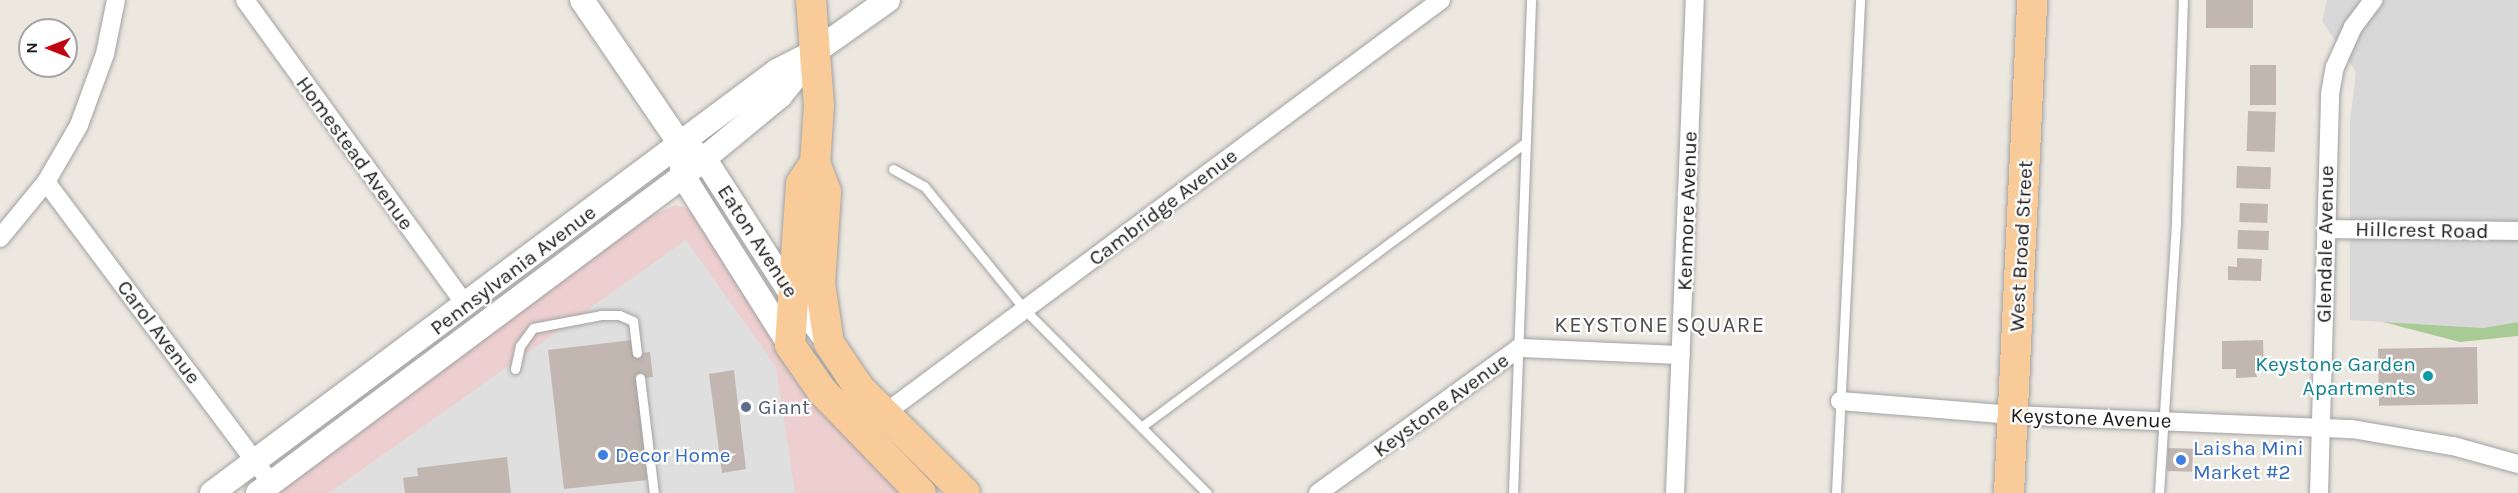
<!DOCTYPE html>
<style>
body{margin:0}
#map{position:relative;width:2518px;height:493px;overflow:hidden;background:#ece8e0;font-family:Karla,sans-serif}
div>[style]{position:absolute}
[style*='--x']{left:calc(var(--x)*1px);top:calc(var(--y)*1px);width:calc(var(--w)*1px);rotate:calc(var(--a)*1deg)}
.residential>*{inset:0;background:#d9d8d8}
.commercial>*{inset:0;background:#eecfcf}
.forest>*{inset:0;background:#a8cb96}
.parking>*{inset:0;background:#dfdfdf}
.building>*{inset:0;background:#c1b7b0;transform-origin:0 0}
.roads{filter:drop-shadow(0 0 2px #a2a2a2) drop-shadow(0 0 2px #a2a2a2)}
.service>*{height:9px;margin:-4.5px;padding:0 4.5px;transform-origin:4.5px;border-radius:4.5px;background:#fff}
.minor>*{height:18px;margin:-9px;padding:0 9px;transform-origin:9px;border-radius:9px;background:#fff}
.tertiary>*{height:24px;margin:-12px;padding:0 12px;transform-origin:12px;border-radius:12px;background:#fff}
.primary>*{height:30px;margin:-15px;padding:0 15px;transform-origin:15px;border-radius:15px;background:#f9cb99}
.dots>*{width:16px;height:16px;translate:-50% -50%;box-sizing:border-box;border:3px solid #fff;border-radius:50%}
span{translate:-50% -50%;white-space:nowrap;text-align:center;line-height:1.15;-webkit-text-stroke:4.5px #fff;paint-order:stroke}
.street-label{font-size:21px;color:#1b1b1b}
.culture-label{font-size:21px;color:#0d838f}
.right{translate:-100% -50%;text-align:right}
.service-label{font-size:21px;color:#4e5e75}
.left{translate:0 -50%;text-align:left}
.shop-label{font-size:21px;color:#366cbe}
.neighbourhood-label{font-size:22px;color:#4e4e4e;letter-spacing:1.5px}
.north{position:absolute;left:18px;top:18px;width:60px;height:60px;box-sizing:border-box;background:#fff;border:2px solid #a4a4a4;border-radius:50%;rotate:270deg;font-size:16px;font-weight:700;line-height:24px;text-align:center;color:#1b1b1b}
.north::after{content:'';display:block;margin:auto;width:21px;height:27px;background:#c1050f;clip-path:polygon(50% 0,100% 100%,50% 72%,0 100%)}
</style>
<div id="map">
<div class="residential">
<div style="clip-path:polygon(2327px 0,2518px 0,2518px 322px,2483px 328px,2350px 320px,2350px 122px,2356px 72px,2322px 21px)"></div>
</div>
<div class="commercial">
<div style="clip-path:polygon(676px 205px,686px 208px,704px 227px,904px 493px,273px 493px,648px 217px)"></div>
</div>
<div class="forest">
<div style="clip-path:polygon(2383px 322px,2483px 328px,2518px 322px,2518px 336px,2460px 342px)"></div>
</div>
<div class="parking">
<div style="clip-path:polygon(686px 240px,776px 367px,795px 493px,329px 493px)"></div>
</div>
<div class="building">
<div style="left:2206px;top:0;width:47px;height:28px"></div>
<div style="left:2250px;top:65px;width:26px;height:40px"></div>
<div style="left:2248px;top:111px;width:28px;height:40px;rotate:2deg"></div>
<div style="left:2237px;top:166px;width:34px;height:22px;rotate:2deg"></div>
<div style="left:2240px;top:203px;width:28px;height:19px;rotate:2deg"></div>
<div style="left:2238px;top:230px;width:31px;height:19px;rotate:2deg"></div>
<div style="clip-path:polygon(2237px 258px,2262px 259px,2261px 281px,2228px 280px,2228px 266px,2237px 267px)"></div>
<div style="clip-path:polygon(632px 340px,633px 354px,650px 352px,653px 377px,637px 379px,647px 480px,564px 489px,548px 350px)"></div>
<div style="clip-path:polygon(2263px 340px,2264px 369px,2255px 370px,2257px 377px,2236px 378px,2236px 369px,2222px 369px,2222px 341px)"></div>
<div style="left:2477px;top:347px;width:57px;height:99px;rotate:89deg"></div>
<div style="clip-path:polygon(734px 370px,738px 405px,752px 403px,753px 410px,739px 411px,746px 469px,722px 473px,709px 374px)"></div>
<div style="left:2168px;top:448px;width:25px;height:23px;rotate:2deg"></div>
<div style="clip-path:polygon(507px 457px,511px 493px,405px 493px,403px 478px,418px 476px,417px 468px)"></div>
</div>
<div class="roads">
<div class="service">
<div style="--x:893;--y:169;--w:35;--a:29"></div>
<div style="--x:924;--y:186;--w:160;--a:50.8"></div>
<div style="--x:1025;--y:310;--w:258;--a:45.2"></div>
<div style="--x:515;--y:369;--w:24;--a:-78"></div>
<div style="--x:520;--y:346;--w:22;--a:-54"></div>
<div style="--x:533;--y:328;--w:69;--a:-10.8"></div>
<div style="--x:601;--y:315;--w:18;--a:0"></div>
<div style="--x:619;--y:315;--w:15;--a:23"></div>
<div style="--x:633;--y:321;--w:32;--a:83"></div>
<div style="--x:640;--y:378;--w:116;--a:83.1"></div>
<div style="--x:1141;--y:427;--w:479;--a:-36.5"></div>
<div style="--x:1513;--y:493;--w:493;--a:-87.9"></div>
<div style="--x:1836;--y:493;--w:494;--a:-87.2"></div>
<div style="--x:2159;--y:493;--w:274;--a:-86.4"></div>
<div style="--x:2176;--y:220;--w:220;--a:-88.2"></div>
</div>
<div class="minor">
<div style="--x:245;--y:0;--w:377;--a:54.1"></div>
<div style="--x:46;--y:182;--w:376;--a:53.2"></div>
<div style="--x:2326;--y:229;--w:192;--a:0.6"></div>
<div style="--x:0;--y:238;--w:72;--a:-50.6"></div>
<div style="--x:46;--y:182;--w:66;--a:-59.9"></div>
<div style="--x:79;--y:125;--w:76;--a:-69.9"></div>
<div style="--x:105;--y:54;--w:55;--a:-78.5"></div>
<div style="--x:1840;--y:401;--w:174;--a:4.6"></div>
<div style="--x:2013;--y:415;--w:339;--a:2.4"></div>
<div style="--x:2352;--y:429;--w:102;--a:9.6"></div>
<div style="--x:2453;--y:446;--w:67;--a:15.5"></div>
<div style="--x:884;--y:414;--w:694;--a:-36.62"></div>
<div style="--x:1318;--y:493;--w:248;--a:-35.8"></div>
<div style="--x:1519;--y:348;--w:162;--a:2.5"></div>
<div style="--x:1675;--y:493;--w:493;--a:-87.7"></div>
<div style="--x:2319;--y:493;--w:399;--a:-88.4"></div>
<div style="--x:2330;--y:94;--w:27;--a:-80"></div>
<div style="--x:2335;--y:67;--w:44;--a:-65.8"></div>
<div style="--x:2353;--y:27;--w:34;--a:-53"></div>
</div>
<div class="tertiary">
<div style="--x:582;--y:0;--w:176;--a:55.7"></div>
<div style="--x:681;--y:145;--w:26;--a:29"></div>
<div style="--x:704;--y:158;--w:163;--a:57.3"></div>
<div style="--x:792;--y:295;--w:61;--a:52.4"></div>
<div style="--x:681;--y:160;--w:16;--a:83"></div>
<div style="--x:683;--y:176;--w:200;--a:57.7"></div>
<div style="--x:212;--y:493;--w:705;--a:-36.76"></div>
<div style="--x:777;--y:71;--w:44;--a:-27.1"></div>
<div style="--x:816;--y:51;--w:88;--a:-35.3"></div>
<div style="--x:258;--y:493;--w:530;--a:-36.72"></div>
<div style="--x:683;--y:176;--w:126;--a:-39.5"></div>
<div style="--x:780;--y:96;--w:46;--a:-51.1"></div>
</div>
<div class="primary">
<div style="--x:811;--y:0;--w:106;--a:85.7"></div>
<div style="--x:819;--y:106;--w:57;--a:94"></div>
<div style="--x:815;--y:163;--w:31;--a:69"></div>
<div style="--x:826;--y:192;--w:92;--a:93.7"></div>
<div style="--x:820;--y:284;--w:60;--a:81.3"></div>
<div style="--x:829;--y:343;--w:54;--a:56.3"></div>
<div style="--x:859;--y:388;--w:149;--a:44.7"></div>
<div style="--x:815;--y:163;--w:25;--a:124"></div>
<div style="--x:801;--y:184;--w:161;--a:93.9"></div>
<div style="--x:790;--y:345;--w:56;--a:55.2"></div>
<div style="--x:822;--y:391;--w:142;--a:45.9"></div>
<div style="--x:2009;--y:493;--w:494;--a:-87.3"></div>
</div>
</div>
<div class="dots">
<div style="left:2428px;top:376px;background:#0f9aa8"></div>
<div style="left:746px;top:407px;background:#5c6f8a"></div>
<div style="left:603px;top:455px;background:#3f7fe0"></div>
<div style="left:2181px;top:460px;background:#3f7fe0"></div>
</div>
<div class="street-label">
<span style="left:355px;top:153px;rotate:54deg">Homestead Avenue</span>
<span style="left:1163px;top:207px;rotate:-37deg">Cambridge Avenue</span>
<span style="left:1687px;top:211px;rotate:-88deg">Kenmore Avenue</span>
<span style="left:2422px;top:230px;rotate:1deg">Hillcrest Road</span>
<span style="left:758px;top:241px;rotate:57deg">Eaton Avenue</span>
<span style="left:2325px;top:244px;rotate:-89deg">Glendale Avenue</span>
<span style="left:2021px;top:246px;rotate:-87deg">West Broad Street</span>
<span style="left:513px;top:270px;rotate:-37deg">Pennsylvania Avenue</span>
<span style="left:159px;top:332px;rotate:53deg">Carol Avenue</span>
<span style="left:1441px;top:405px;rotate:-36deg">Keystone Avenue</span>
<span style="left:2091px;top:418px;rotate:2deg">Keystone Avenue</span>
</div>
<div class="culture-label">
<span class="right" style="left:2416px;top:376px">Keystone Garden<br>Apartments</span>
</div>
<div class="service-label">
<span class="left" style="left:758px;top:407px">Giant</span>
</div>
<div class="shop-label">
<span class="left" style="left:2193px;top:460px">Laisha Mini<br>Market #2</span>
<span class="left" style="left:615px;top:455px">Decor Home</span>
</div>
<div class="neighbourhood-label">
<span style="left:1660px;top:326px">KEYSTONE SQUARE</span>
</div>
<div class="north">N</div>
</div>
